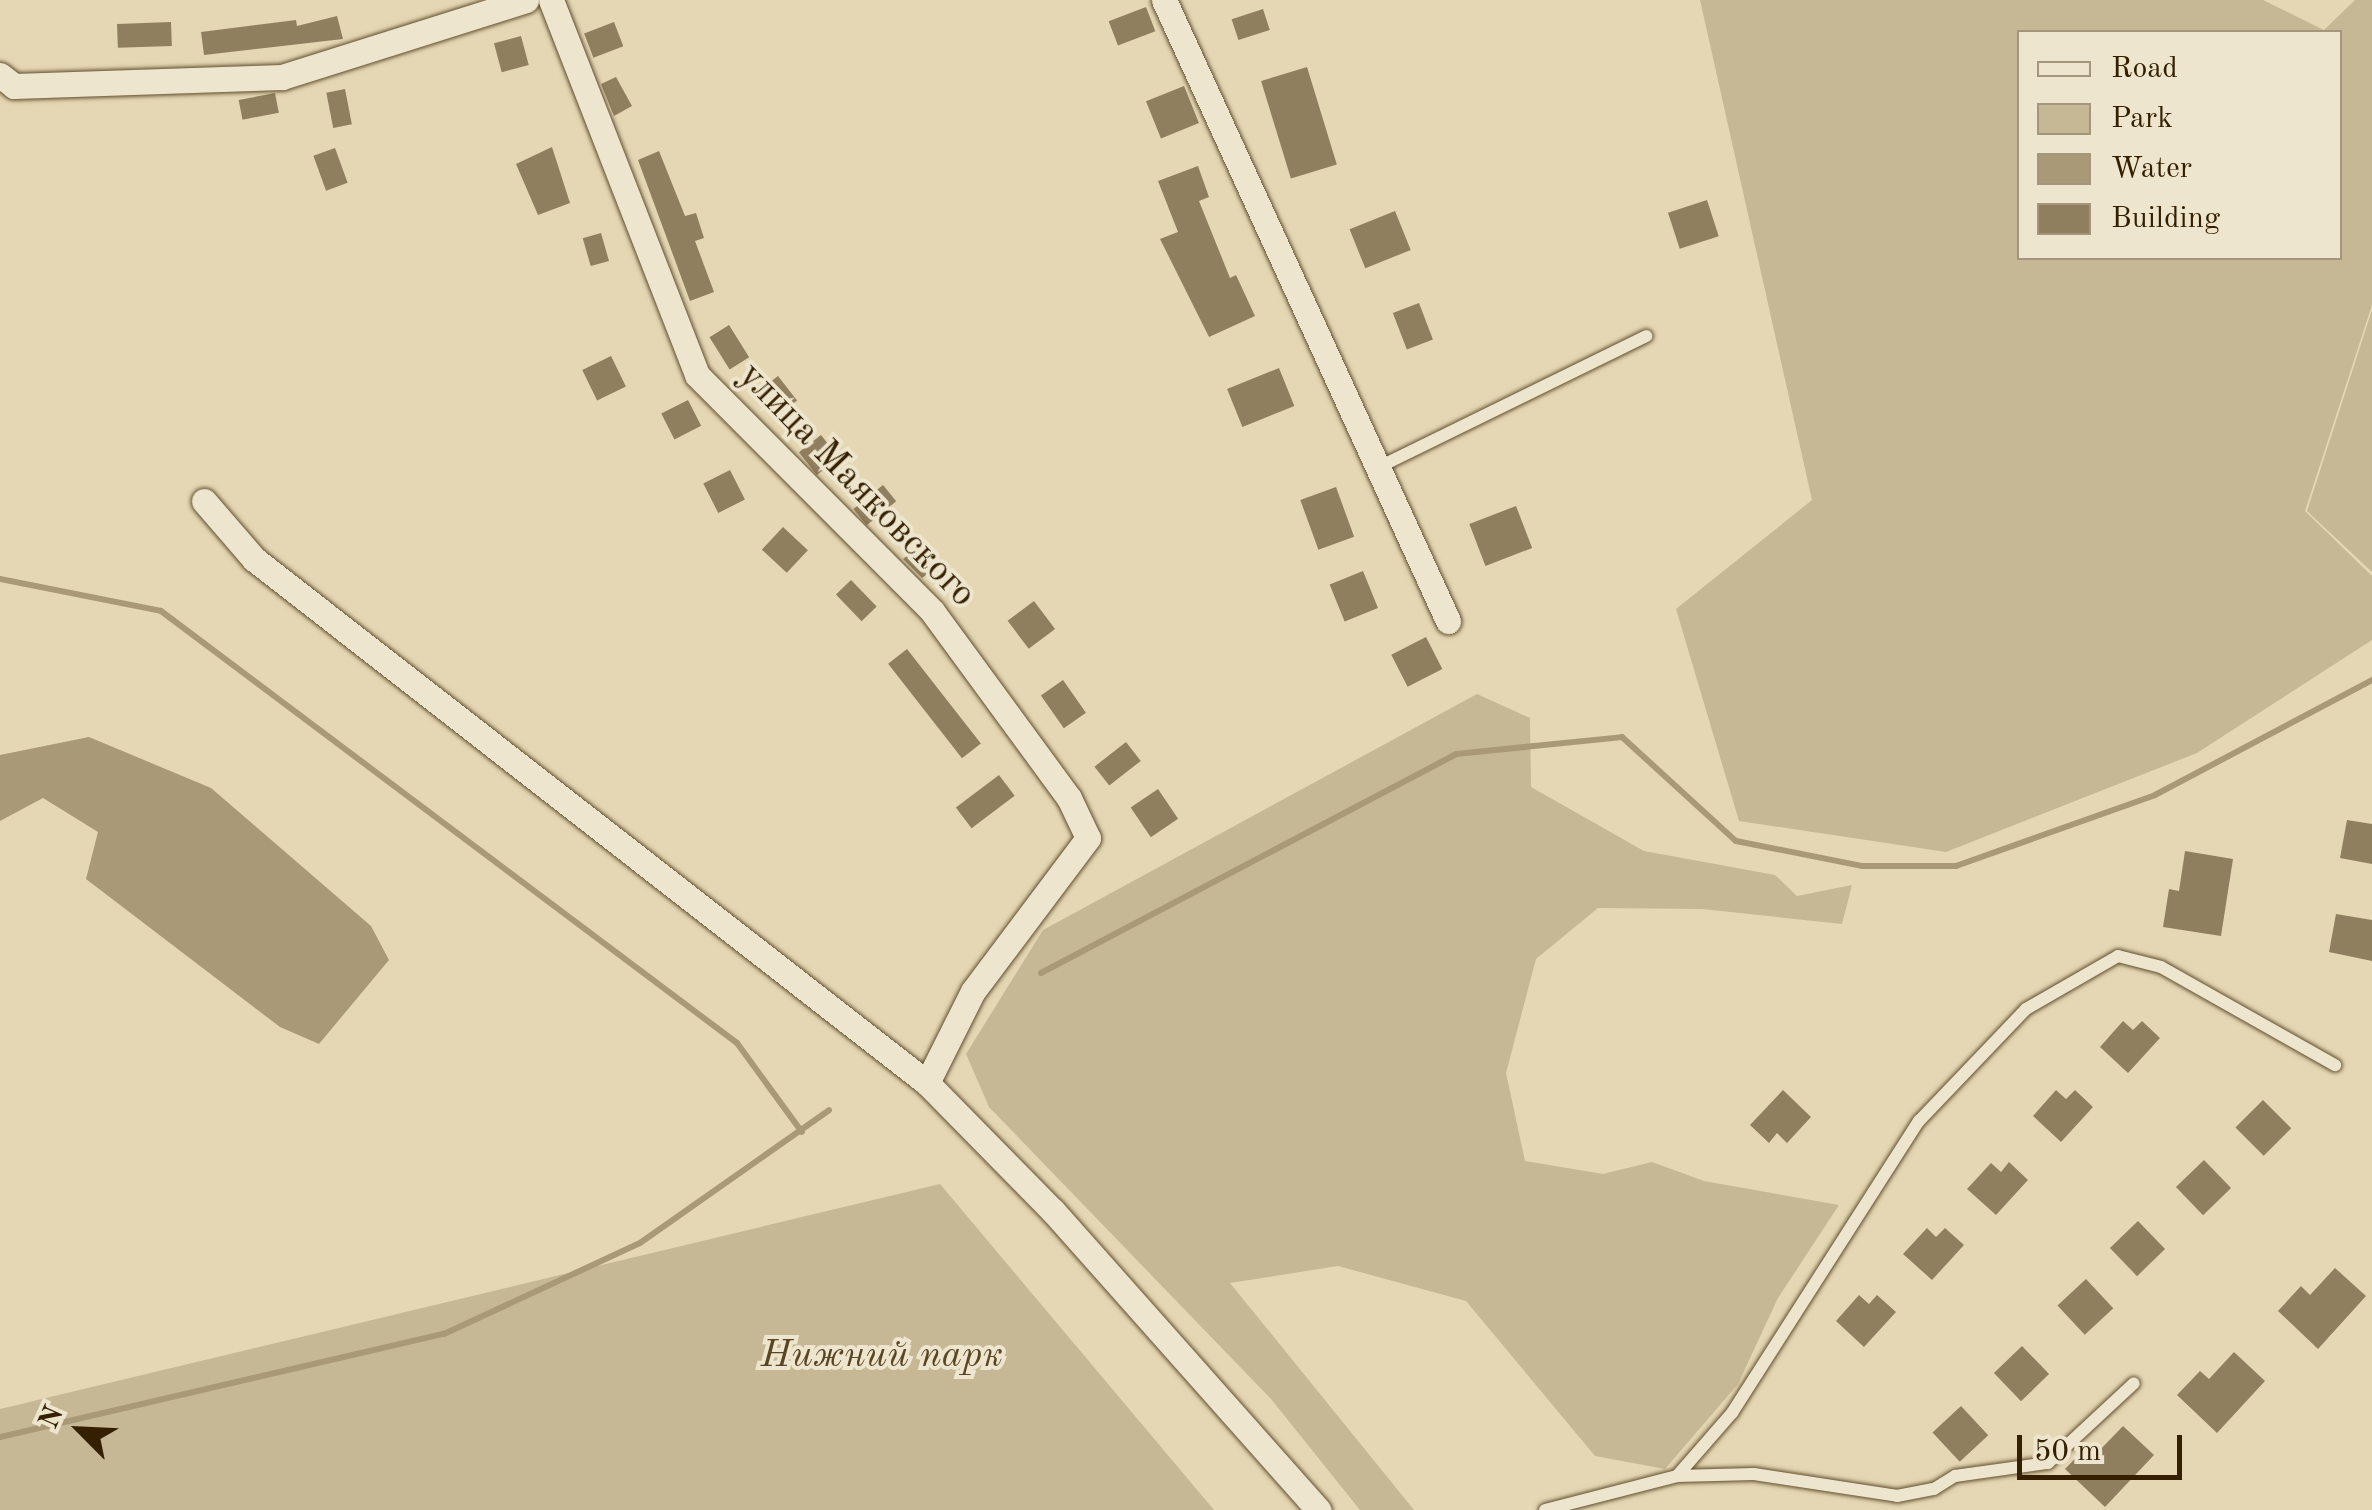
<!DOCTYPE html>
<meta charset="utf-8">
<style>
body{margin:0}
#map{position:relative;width:2372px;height:1510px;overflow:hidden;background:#e5d7b4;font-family:"Old Standard TT",serif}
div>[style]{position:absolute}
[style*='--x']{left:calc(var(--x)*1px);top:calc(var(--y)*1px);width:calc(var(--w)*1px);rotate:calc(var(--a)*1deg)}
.green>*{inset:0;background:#c7b895}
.water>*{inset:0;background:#a99977}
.stream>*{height:6px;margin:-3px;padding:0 3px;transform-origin:3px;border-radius:3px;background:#a99977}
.building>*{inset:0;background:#907f5e;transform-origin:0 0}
.roads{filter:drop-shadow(0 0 2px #604e2d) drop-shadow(0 0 2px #604e2d)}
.lane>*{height:12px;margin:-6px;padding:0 6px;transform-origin:6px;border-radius:6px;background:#eee5ce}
.street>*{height:25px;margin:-12.5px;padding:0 12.5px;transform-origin:12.5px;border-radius:12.5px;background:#eee5ce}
span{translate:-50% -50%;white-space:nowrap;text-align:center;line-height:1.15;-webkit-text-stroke:8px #eee5ce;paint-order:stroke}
.street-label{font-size:38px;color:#342000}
.park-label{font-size:38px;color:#594625;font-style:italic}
.legend{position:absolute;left:2017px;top:30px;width:325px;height:230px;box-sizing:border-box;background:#eee5ce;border:2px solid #a4967c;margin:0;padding:12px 18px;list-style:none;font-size:30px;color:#342000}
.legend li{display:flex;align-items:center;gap:20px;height:50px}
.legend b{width:50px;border:2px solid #a4967c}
.north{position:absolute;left:30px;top:1380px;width:100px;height:100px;-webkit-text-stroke:8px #eee5ce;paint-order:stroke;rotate:294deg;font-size:28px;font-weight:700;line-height:40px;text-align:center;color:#342000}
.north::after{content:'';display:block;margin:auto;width:35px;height:45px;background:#342000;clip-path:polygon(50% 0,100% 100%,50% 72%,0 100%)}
.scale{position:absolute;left:2017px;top:1435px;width:165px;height:45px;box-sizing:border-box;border:5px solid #342000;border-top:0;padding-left:12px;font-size:30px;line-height:35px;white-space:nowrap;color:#342000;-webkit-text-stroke:8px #eee5ce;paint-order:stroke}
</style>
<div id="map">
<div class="green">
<div style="clip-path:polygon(evenodd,1700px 0,2263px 0,2324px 30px,2355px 0,2372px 0,2372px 305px,2305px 511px,2372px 576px,2372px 640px,2197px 753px,1946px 852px,1739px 821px,1676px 609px,1812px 500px,1700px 0,2020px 32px,2340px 32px,2340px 258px,2020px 258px,2020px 32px)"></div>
<div style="clip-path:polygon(2372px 310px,2372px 572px,2307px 511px)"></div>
<div style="clip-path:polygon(1477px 694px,1530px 718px,1531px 787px,1644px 851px,1775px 875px,1797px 896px,1852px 885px,1842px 924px,1702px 909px,1598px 908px,1536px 959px,1506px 1073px,1525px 1161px,1603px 1174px,1652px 1162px,1704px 1181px,1839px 1205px,1778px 1298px,1738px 1384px,1665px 1469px,1595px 1456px,1466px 1301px,1338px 1266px,1230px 1283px,1414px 1510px,1360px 1510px,1271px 1399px,989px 1107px,966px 1054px,1043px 930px)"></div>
<div style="clip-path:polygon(940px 1184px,1214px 1510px,0 1510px,0 1409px)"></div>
</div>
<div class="water">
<div style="clip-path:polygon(89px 737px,211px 788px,371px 926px,389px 960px,319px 1044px,280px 1027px,86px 879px,98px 832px,43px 798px,0 821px,0 755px)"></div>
</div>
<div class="stream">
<div style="--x:0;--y:579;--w:164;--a:11.2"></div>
<div style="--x:161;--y:611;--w:720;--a:36.87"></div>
<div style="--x:737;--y:1043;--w:110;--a:53.9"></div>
<div style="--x:1041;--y:973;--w:469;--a:-27.8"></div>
<div style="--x:1456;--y:754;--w:167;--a:-5.8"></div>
<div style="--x:1622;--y:737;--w:154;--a:42.4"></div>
<div style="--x:1736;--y:841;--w:128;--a:11.2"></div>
<div style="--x:1862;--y:866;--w:94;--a:0"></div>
<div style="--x:1956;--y:866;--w:211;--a:-19.6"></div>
<div style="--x:2155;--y:795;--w:246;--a:-27.9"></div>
<div style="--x:0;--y:1437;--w:456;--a:-13.1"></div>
<div style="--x:444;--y:1334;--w:216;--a:-24.9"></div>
<div style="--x:640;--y:1243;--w:231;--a:-35.1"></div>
</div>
<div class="building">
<div style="left:1146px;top:7px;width:26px;height:40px;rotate:69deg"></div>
<div style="left:1263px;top:9px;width:22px;height:33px;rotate:72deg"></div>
<div style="clip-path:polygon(337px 16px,343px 39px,204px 55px,201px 32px,296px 20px,297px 26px)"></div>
<div style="left:171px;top:22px;width:24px;height:54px;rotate:88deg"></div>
<div style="left:614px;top:22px;width:26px;height:32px;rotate:69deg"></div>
<div style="left:521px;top:36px;width:30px;height:28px;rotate:75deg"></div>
<div style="left:1307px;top:67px;width:102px;height:48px;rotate:73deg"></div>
<div style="clip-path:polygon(616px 77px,632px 106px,614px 116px,601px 84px)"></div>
<div style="left:1184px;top:86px;width:40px;height:41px;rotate:68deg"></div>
<div style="left:345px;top:89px;width:36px;height:19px;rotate:79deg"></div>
<div style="left:275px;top:93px;width:20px;height:37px;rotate:79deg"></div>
<div style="clip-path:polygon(552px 147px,570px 203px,538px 215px,516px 164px)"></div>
<div style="left:335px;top:148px;width:37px;height:23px;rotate:70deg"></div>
<div style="clip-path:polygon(659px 151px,685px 216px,696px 213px,704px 238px,695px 241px,714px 292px,690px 301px,638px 160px)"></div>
<div style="clip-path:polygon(1198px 166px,1209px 197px,1199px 201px,1230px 278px,1236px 275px,1255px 316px,1209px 337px,1160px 239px,1178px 232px,1158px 181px)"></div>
<div style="left:1707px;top:200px;width:38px;height:41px;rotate:72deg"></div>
<div style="left:1395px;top:211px;width:42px;height:49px;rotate:68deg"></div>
<div style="left:601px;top:233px;width:29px;height:19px;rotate:74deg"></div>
<div style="left:1419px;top:303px;width:39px;height:28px;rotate:69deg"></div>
<div style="left:729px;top:325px;width:38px;height:23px;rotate:58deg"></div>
<div style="left:611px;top:356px;width:34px;height:32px;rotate:64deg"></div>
<div style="left:1279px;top:368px;width:41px;height:56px;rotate:68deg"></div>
<div style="left:778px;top:376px;width:31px;height:28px;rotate:52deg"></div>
<div style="left:688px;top:400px;width:29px;height:30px;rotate:63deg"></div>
<div style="left:821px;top:435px;width:29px;height:28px;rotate:52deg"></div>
<div style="left:730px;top:470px;width:33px;height:30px;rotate:63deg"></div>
<div style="left:883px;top:485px;width:21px;height:38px;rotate:51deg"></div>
<div style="left:1336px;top:487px;width:53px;height:38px;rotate:70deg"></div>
<div style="left:1516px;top:506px;width:45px;height:50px;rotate:69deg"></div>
<div style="left:783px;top:527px;width:34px;height:31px;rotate:43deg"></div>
<div style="clip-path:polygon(926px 542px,942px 563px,922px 578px,903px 559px)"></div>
<div style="left:1363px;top:571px;width:40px;height:36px;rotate:68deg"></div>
<div style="left:851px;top:580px;width:37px;height:21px;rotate:46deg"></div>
<div style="left:1034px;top:601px;width:35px;height:33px;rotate:53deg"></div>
<div style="left:1426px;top:637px;width:36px;height:39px;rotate:63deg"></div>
<div style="left:907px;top:649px;width:120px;height:24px;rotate:52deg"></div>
<div style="left:1063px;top:680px;width:40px;height:27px;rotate:55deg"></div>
<div style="left:1126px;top:742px;width:24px;height:40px;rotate:52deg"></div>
<div style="left:999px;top:775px;width:26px;height:54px;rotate:53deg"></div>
<div style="left:1158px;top:789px;width:36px;height:33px;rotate:56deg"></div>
<div style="clip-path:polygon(2347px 820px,2372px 824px,2372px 864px,2340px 858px)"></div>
<div style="clip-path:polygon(2185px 851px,2233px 859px,2221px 936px,2163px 927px,2169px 889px,2179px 891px)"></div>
<div style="clip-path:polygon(2336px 914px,2372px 920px,2372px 961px,2329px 952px)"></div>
<div style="clip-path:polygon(2123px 1021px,2133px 1030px,2142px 1021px,2160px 1038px,2128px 1073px,2100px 1047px)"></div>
<div style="clip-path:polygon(1783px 1090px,1811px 1117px,1787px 1143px,1777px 1133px,1769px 1143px,1750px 1125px)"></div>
<div style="clip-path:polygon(2056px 1090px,2066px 1099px,2075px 1090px,2093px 1107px,2061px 1142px,2033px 1116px)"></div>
<div style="left:2263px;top:1100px;width:40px;height:39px;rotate:45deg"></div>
<div style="left:2204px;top:1160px;width:39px;height:39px;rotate:46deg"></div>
<div style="clip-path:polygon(2009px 1162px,2028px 1180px,1996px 1215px,1967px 1189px,1991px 1163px,2001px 1172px)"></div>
<div style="left:2138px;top:1221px;width:39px;height:39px;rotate:46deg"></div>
<div style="clip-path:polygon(1927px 1228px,1936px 1237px,1945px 1228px,1964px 1245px,1932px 1280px,1903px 1254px)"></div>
<div style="clip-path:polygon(2335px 1268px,2366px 1296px,2318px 1349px,2278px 1311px,2301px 1286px,2310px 1295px)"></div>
<div style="left:2086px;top:1279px;width:40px;height:39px;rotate:47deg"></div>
<div style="clip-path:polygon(1859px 1295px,1869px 1304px,1877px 1295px,1896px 1312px,1864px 1347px,1836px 1321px)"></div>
<div style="left:2022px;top:1346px;width:39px;height:39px;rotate:46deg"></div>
<div style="clip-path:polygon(2234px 1352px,2265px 1381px,2217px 1433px,2177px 1395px,2200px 1371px,2209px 1379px)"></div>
<div style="left:1961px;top:1406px;width:40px;height:39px;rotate:47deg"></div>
<div style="clip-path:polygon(2123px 1426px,2154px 1455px,2105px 1507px,2065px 1469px,2088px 1445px,2097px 1453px)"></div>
</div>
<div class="roads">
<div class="lane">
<div style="--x:1377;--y:468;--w:300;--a:-26.1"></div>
<div style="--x:1677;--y:1476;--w:77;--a:-1.5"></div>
<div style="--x:1754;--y:1474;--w:145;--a:8.7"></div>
<div style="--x:1897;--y:1496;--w:38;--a:-11"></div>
<div style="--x:1934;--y:1489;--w:25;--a:-32"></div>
<div style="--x:1955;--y:1476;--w:94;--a:-8"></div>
<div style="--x:2048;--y:1463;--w:117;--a:-42.9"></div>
<div style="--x:1545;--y:1510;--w:136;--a:-14.4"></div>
<div style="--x:1677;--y:1476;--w:84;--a:-48.9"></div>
<div style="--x:1732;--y:1413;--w:347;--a:-57.4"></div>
<div style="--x:1919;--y:1121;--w:155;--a:-46.3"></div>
<div style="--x:2026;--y:1009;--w:106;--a:-29.9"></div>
<div style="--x:2118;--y:956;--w:44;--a:14.3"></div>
<div style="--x:2161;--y:967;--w:200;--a:29.4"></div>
</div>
<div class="street">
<div style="--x:551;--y:0;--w:402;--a:68.7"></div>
<div style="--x:697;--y:375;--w:333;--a:45.1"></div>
<div style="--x:932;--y:611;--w:232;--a:53.8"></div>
<div style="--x:1069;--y:798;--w:44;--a:64.6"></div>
<div style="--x:1088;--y:838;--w:191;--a:126.9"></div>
<div style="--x:973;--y:991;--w:103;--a:116.6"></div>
<div style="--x:1164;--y:0;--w:683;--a:65.42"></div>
<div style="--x:0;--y:75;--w:18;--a:38"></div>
<div style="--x:14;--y:86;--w:268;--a:-1.9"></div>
<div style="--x:282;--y:77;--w:256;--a:-17.5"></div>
<div style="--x:204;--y:501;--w:77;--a:49.2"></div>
<div style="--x:254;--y:559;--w:853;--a:37.9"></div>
<div style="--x:927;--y:1083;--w:180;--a:45.5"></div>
<div style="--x:1053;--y:1211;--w:400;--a:48.4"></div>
</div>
</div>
<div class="street-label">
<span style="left:856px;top:486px;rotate:46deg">улица Маяковского</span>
</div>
<div class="park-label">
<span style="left:882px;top:1357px">Нижний парк</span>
</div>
<ul class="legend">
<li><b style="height:12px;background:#eee5ce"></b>Road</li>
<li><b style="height:28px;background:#c7b895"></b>Park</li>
<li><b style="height:28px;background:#a99977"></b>Water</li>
<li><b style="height:28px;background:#907f5e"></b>Building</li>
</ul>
<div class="north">N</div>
<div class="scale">50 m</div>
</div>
